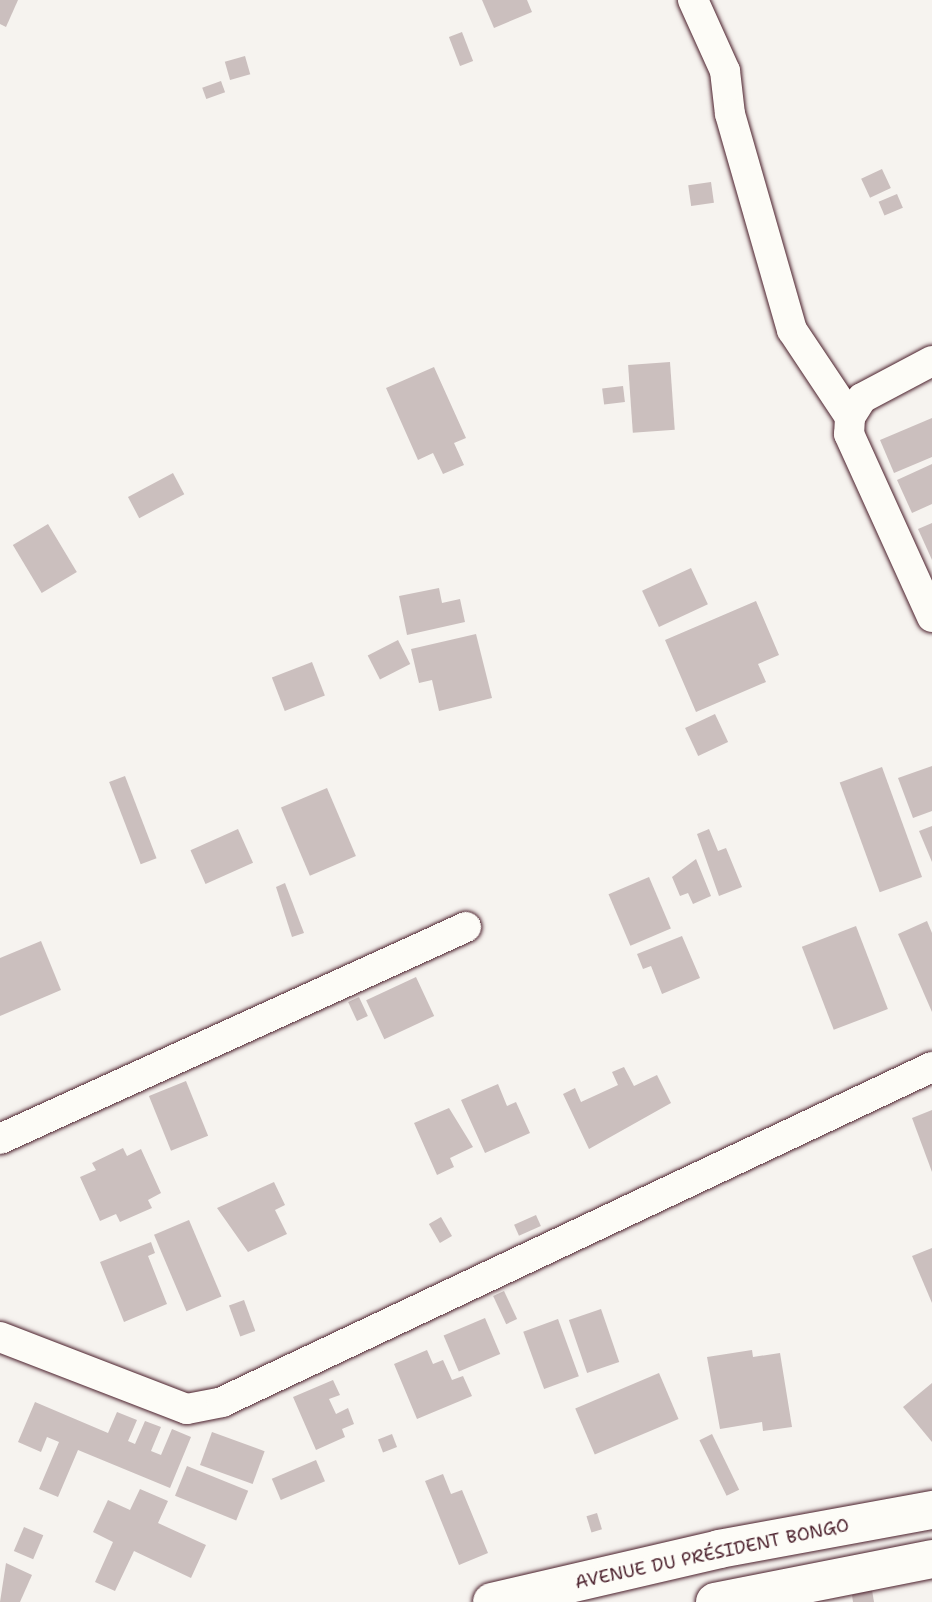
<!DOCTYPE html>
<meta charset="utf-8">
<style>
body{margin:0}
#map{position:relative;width:932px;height:1602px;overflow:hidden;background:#f6f3ef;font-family:"Shantell Sans",sans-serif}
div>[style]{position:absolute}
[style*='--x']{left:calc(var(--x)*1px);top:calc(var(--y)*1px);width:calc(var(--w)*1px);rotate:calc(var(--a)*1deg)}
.building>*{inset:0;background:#cbbfbe;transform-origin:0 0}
.roads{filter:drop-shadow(0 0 2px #4a1f2b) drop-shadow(0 0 2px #4a1f2b)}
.street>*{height:30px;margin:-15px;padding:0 15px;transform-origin:15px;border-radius:15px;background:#fdfcf7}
.secondary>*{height:38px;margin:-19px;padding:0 19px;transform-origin:19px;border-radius:19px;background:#fdfcf7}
span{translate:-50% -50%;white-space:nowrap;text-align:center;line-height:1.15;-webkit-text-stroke:5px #fdfcf7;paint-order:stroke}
.street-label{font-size:18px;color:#4a1f2b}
</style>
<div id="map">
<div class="building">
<div style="clip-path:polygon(0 0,18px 0,6px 27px,0 24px)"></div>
<div style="clip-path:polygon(482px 0,527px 0,532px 12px,494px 28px)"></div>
<div style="left:462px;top:32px;width:31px;height:14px;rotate:69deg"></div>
<div style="left:245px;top:56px;width:19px;height:21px;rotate:74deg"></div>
<div style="left:221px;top:81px;width:12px;height:20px;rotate:70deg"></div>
<div style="left:882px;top:169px;width:21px;height:23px;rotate:65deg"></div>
<div style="left:711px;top:182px;width:21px;height:23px;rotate:82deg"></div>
<div style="left:897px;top:194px;width:15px;height:20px;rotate:67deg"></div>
<div style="left:670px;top:362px;width:68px;height:42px;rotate:86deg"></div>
<div style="clip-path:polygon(434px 367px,466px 438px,454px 443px,464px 465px,443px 474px,433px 453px,418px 460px,386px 388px)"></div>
<div style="left:623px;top:386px;width:16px;height:21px;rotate:83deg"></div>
<div style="clip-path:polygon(932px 418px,932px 457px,894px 473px,880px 440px)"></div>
<div style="clip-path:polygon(932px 464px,932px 504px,912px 513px,897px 480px)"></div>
<div style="left:173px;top:473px;width:24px;height:51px;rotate:62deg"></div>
<div style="clip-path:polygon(932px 523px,932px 560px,918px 529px)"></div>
<div style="left:48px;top:524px;width:56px;height:41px;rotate:59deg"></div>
<div style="left:691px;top:568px;width:40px;height:54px;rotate:65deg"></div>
<div style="clip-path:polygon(439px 588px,442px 603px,460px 599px,465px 622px,407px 635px,399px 596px)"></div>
<div style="clip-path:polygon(756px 601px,779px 655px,758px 664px,766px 682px,696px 712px,665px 640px)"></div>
<div style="clip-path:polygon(476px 634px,492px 698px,439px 711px,432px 680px,419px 683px,411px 649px)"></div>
<div style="left:398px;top:640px;width:27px;height:34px;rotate:63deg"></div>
<div style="left:312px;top:662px;width:36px;height:43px;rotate:69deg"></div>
<div style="left:715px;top:714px;width:31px;height:33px;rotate:65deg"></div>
<div style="clip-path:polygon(932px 766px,932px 811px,913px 818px,898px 778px)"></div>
<div style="left:882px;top:767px;width:117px;height:45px;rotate:70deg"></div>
<div style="left:125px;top:776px;width:88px;height:17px;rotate:69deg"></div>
<div style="left:327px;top:788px;width:74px;height:50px;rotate:67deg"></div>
<div style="clip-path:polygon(932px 826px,932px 862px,919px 831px)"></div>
<div style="left:238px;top:829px;width:37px;height:52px;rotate:66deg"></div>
<div style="clip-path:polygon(709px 829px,718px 851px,726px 848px,742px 887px,719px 896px,697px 834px)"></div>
<div style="clip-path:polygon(696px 859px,711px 896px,693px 904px,688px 893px,680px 896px,672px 877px)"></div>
<div style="left:649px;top:877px;width:56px;height:44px;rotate:67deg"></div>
<div style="clip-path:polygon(285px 883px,304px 933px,292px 937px,276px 887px)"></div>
<div style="clip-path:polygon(927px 921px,932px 933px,932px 1012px,898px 934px)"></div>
<div style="left:856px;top:926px;width:89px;height:58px;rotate:69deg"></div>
<div style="clip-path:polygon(682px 936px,700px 978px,662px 994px,651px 966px,643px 969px,637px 954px)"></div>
<div style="clip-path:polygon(41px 941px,61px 990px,0 1016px,0 958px)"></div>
<div style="left:416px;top:977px;width:43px;height:55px;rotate:65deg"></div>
<div style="left:359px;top:997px;width:21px;height:12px;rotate:65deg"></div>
<div style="clip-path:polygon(624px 1067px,634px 1086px,657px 1075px,671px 1103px,589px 1149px,563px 1094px,575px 1088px,581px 1102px,618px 1085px,612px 1072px)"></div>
<div style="left:186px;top:1081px;width:59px;height:40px;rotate:68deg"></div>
<div style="clip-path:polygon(498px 1084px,507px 1106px,516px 1102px,530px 1133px,485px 1153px,461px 1100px)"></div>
<div style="clip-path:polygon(449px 1108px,473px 1147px,450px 1158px,454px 1167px,437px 1175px,414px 1123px)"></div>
<div style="clip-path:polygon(932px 1110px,932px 1172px,912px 1118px)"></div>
<div style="clip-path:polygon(123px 1148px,127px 1156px,141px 1149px,161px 1193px,148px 1200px,152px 1208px,120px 1222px,116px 1214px,100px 1221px,80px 1177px,96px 1170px,92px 1163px)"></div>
<div style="clip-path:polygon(274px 1182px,285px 1205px,275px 1210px,287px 1234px,248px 1252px,217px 1208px)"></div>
<div style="left:536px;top:1215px;width:12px;height:24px;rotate:66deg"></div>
<div style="left:441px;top:1217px;width:22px;height:14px;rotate:60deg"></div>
<div style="left:189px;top:1220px;width:83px;height:38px;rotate:67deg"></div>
<div style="clip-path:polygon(151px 1242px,155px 1253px,148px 1256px,167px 1304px,124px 1322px,100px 1262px)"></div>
<div style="clip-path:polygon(932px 1248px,932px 1303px,912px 1256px)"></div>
<div style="left:504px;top:1291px;width:31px;height:12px;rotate:65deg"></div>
<div style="left:244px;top:1300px;width:33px;height:16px;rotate:70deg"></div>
<div style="left:601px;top:1309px;width:56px;height:34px;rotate:71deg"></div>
<div style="left:485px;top:1318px;width:39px;height:45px;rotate:67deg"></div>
<div style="left:558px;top:1319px;width:61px;height:37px;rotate:70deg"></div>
<div style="clip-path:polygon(427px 1350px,433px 1364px,443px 1360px,452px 1380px,463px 1376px,472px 1396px,417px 1419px,394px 1364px)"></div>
<div style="clip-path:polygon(752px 1350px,753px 1357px,780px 1353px,792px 1427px,763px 1431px,762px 1422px,720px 1429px,707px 1357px)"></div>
<div style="left:659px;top:1373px;width:50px;height:91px;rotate:67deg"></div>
<div style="clip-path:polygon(333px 1380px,340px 1395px,329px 1399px,336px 1414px,348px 1408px,354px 1424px,342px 1429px,345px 1437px,316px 1450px,293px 1397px)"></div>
<div style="clip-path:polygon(932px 1383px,932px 1442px,903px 1407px)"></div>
<div style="clip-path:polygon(35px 1402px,108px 1433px,117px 1412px,137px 1420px,128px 1441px,135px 1444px,145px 1421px,161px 1427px,151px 1451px,161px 1455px,172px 1429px,191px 1437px,170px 1488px,78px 1450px,58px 1497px,39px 1489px,59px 1442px,47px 1437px,41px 1452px,18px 1442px)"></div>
<div style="left:212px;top:1432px;width:56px;height:35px;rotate:20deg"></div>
<div style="left:392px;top:1434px;width:14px;height:15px;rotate:69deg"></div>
<div style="left:712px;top:1434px;width:62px;height:14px;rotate:64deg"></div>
<div style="left:316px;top:1460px;width:23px;height:48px;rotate:67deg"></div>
<div style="left:187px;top:1466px;width:66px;height:32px;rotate:22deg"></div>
<div style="clip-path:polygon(443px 1474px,451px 1494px,462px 1490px,488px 1553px,459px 1565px,425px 1481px)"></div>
<div style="clip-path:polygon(140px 1489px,168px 1501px,158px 1523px,206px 1545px,191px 1578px,134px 1551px,115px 1591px,95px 1582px,113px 1542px,93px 1532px,108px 1500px,130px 1510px)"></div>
<div style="left:597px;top:1513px;width:17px;height:11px;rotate:73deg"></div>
<div style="left:24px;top:1527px;width:21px;height:26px;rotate:23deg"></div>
<div style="clip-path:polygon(6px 1563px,32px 1575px,20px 1602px,0 1602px)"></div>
<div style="clip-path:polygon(872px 1590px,874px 1602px,853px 1602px,852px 1595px)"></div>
</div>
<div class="roads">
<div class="street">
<div style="--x:693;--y:0;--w:78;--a:65.7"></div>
<div style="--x:725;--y:71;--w:43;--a:83.4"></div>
<div style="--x:730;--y:114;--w:225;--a:74"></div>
<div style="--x:792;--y:330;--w:105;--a:56.3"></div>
<div style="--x:932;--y:361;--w:79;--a:152.1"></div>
<div style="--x:862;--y:398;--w:22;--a:122"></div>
<div style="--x:850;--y:417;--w:17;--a:93"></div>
<div style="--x:849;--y:434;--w:201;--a:65.6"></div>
<div style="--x:0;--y:1139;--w:512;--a:-24.46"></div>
<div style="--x:0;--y:1337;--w:200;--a:21.1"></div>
<div style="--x:187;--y:1409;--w:36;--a:-11"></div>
<div style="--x:222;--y:1402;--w:785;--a:-25.26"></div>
</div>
<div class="secondary">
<div style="--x:492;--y:1602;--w:233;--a:-13.1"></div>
<div style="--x:719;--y:1549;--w:217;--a:-10.4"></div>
<div style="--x:715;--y:1602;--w:221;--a:-11.2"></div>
</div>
</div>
<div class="street-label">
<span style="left:712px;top:1554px;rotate:-12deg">AVENUE DU PRÉSIDENT BONGO</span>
</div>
</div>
